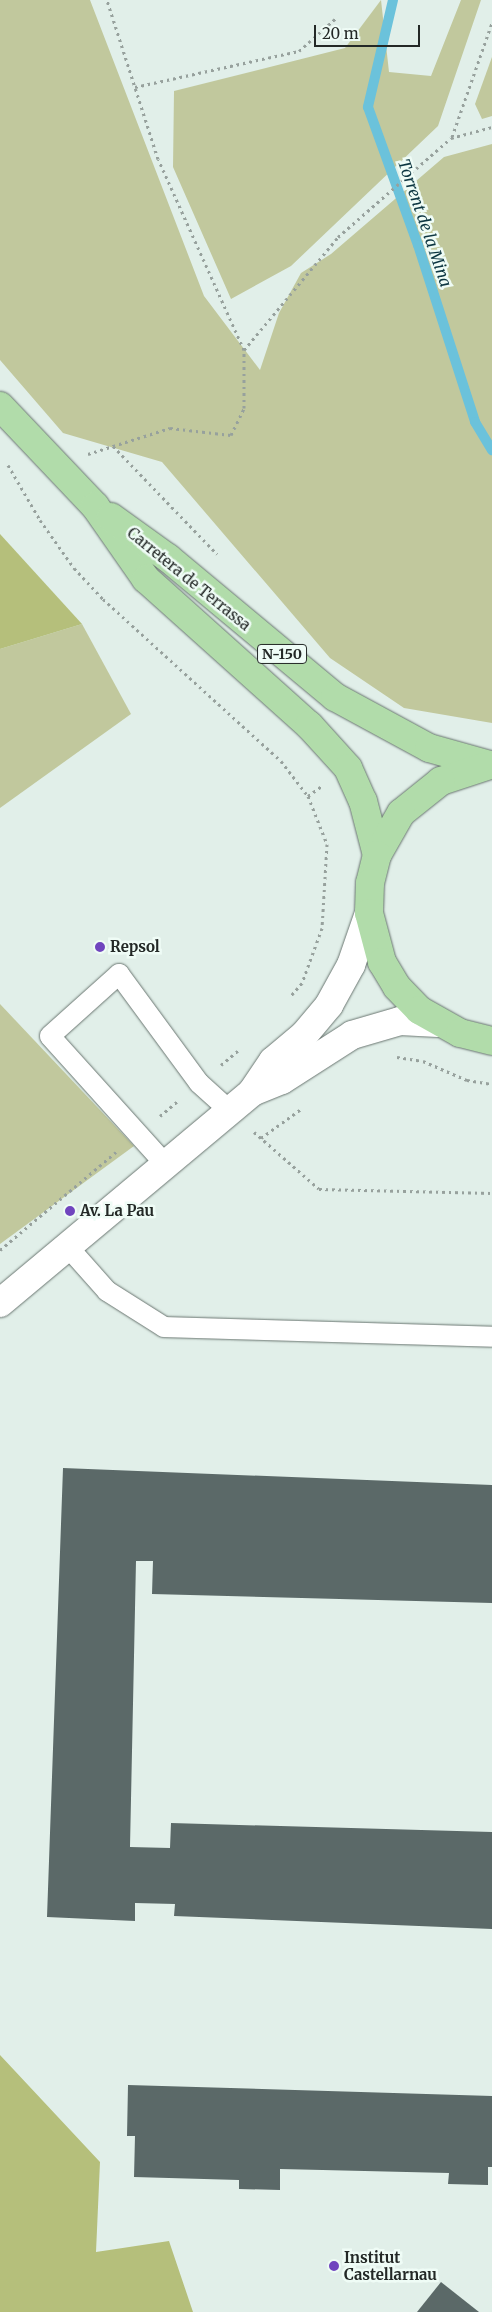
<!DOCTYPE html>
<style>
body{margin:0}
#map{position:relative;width:492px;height:2312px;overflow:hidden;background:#e1efe9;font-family:Merriweather,serif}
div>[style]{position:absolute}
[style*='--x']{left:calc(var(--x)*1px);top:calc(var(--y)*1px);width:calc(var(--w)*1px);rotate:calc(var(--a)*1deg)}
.green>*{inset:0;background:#c1c89d}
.forest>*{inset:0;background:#b5bf7b}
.stream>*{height:10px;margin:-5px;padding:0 5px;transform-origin:5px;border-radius:5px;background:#6bc2db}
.building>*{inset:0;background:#5b6968}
.path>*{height:3px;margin-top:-1.5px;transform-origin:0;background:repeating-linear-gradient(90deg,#97a19d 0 2.5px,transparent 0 6.5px)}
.roads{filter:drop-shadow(0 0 1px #6a7671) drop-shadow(0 0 1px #6a7671)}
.lane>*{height:20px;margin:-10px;padding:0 10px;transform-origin:10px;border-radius:10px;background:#fff}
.street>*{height:28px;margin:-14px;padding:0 14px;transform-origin:14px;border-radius:14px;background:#fff}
.secondary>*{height:28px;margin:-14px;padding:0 14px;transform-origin:14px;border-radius:14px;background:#fff}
.primary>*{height:28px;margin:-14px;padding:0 14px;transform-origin:14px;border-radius:14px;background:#b1dcaa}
.dots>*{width:14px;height:14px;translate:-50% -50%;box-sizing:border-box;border:2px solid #effcf6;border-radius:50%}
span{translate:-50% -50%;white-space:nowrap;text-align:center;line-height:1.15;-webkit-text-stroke:5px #effcf6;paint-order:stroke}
.shield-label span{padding:1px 4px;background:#effcf6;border:1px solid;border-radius:4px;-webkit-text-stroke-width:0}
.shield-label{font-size:14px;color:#232826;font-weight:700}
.street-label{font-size:15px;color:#232826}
.poi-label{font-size:15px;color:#232826;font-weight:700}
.left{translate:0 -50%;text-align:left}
.water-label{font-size:16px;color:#0c3641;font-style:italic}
.scale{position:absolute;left:314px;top:25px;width:106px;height:22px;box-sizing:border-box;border:2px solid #232826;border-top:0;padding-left:6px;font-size:15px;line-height:18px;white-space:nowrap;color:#232826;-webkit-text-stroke:4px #effcf6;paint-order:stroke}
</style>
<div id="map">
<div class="green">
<div style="clip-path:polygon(0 0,90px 0,204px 296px,260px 370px,279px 313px,301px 273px,331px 254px,444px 157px,492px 144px,492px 723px,404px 708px,330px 658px,162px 462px,63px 433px,0 360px)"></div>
<div style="clip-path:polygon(381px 0,389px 72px,431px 76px,461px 0,481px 0,438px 126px,291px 266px,231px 299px,173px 167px,174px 91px,345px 48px)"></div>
<div style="clip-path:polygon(492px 57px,492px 116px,482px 119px,475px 104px)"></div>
<div style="clip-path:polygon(82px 624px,131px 714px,0 808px,0 649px)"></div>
<div style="clip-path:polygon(0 1004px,134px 1146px,0 1244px)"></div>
</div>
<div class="forest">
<div style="clip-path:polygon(0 534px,82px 624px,0 649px)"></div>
<div style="clip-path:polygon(0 2055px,100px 2162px,96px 2252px,169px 2241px,193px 2312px,0 2312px)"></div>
</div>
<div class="stream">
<div style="--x:393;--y:0;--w:110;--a:103.2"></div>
<div style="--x:368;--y:107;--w:147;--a:70.1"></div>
<div style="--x:418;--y:245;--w:186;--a:72.1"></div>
<div style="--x:475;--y:422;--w:33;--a:59"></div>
</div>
<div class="building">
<div style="clip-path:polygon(63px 1468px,492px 1485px,492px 1603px,152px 1594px,153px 1561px,136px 1561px,130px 1847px,170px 1848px,171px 1823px,492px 1832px,492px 1929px,174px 1916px,175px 1904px,135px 1903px,135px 1921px,47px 1917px)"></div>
<div style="clip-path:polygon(128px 2085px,492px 2096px,492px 2167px,488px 2167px,488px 2185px,448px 2184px,449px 2173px,280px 2169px,280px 2190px,239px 2189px,239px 2180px,134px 2177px,135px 2136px,127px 2136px)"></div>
<div style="clip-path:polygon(441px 2282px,479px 2312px,417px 2312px)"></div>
</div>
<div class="path">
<div style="--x:135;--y:87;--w:168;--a:-12.4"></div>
<div style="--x:299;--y:51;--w:51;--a:-41.8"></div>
<div style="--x:452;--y:137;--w:121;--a:-70.7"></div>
<div style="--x:244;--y:350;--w:147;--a:-50.2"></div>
<div style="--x:338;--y:237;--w:150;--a:-41.2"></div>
<div style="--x:451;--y:138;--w:42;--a:-15"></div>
<div style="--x:113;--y:446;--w:150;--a:46.1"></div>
<div style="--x:88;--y:454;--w:86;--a:-17.6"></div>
<div style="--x:170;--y:428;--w:61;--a:6.5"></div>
<div style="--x:231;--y:435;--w:30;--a:-64"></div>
<div style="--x:244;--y:408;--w:58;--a:-90"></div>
<div style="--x:244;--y:350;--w:209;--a:-114.2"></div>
<div style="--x:158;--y:159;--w:167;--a:-107.8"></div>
<div style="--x:8;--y:465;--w:64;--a:59.8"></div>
<div style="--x:40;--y:520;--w:59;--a:54.7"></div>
<div style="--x:74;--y:568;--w:42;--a:46.9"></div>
<div style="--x:103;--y:599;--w:241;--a:42.3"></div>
<div style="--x:281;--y:761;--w:44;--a:52.4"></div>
<div style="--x:308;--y:796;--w:52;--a:68.4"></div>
<div style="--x:327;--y:844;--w:84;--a:93.4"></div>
<div style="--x:322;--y:928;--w:59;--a:110"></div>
<div style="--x:302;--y:983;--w:18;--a:131"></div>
<div style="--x:308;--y:796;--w:17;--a:-36"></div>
<div style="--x:397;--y:1057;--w:26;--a:9"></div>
<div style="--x:423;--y:1061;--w:48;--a:23.4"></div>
<div style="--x:467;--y:1080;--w:25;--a:9"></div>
<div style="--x:221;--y:1065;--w:23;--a:-40"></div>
<div style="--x:160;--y:1116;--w:23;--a:-40"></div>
<div style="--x:254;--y:1132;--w:86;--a:41.2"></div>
<div style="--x:319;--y:1189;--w:173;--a:1.3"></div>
<div style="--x:261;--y:1138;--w:49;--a:-35.9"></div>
<div style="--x:0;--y:1250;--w:152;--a:-40.2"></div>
</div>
<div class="roads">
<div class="lane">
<div style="--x:166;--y:1165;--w:173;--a:-132"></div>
<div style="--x:50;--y:1036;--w:93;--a:-41.9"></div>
<div style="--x:119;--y:974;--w:135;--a:53.7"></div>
<div style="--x:199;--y:1083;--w:42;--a:42.1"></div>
<div style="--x:68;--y:1247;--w:59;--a:48.4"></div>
<div style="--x:107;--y:1291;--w:67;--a:32.3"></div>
<div style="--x:164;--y:1327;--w:328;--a:1.7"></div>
</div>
<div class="street">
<div style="--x:0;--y:1303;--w:329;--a:-39.9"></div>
</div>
<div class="secondary">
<div style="--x:252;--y:1092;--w:37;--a:-56"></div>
<div style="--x:273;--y:1061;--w:40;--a:-40"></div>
<div style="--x:304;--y:1035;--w:39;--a:-50"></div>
<div style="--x:329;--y:1005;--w:46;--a:-61.2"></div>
<div style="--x:351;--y:965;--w:55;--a:-70.9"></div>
<div style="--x:252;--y:1092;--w:32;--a:-22"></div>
<div style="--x:282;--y:1080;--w:83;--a:-32.7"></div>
<div style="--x:352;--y:1035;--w:50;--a:-16.3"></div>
<div style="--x:400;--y:1021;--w:38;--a:3"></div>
</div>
<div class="primary">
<div style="--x:0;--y:406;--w:138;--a:46.5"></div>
<div style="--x:95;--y:506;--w:89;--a:55.1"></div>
<div style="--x:146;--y:579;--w:219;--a:41.9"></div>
<div style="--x:309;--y:725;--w:58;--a:47.8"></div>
<div style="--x:348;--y:768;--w:36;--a:66"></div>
<div style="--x:363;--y:801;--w:56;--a:75.5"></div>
<div style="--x:111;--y:517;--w:70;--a:35.7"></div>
<div style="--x:168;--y:558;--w:217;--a:39.8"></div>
<div style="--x:335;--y:697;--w:107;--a:28.5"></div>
<div style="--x:429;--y:748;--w:63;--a:15.6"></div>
<div style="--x:490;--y:765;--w:52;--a:161.9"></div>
<div style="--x:441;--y:781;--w:51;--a:141.3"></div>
<div style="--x:401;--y:813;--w:48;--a:119.7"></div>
<div style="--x:377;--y:855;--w:29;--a:104"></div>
<div style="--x:370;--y:883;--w:30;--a:92"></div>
<div style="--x:369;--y:913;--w:51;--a:75.1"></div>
<div style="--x:382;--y:962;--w:29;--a:59"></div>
<div style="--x:397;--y:987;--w:32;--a:46"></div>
<div style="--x:419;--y:1010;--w:47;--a:29.3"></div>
<div style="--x:460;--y:1033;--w:33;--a:14"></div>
</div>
</div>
<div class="dots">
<div style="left:100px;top:947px;background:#7045be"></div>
<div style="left:70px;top:1211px;background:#7045be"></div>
<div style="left:334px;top:2266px;background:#7045be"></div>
</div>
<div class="shield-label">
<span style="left:282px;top:654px">N-150</span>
</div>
<div class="street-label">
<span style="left:189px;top:579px;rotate:39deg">Carretera de Terrassa</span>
</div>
<div class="poi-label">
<span class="left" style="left:110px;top:947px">Repsol</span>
<span class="left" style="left:80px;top:1211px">Av. La Pau</span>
<span class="left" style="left:344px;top:2266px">Institut<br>Castellarnau</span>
</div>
<div class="water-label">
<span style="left:425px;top:223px;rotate:71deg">Torrent de la Mina</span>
</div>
<div class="scale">20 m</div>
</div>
